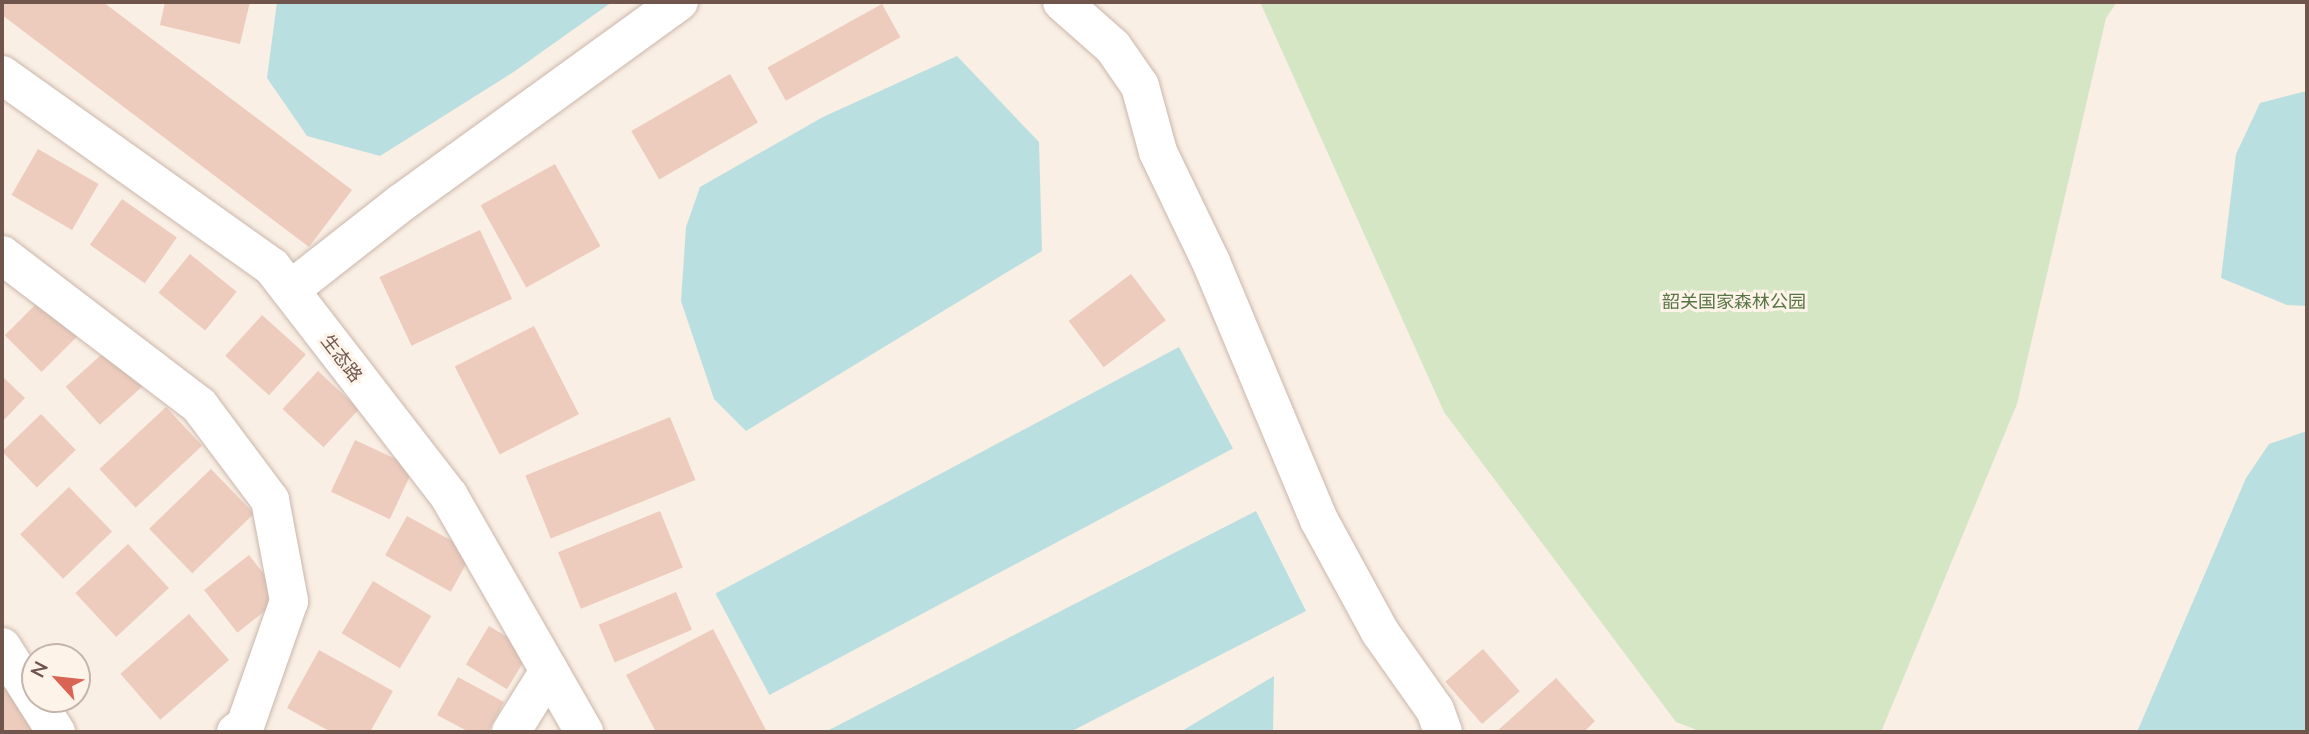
<!DOCTYPE html>
<meta charset="utf-8">
<style>
body{margin:0}
#map{position:relative;width:2309px;height:734px;overflow:hidden;background:#faefe4;font-family:Lato,"Noto Sans SC",sans-serif}
div>[style]{position:absolute}
[style*='--x']{left:calc(var(--x)*1px);top:calc(var(--y)*1px);width:calc(var(--w)*1px);rotate:calc(var(--a)*1deg)}
.green>*{inset:0;background:#d5e6c4}
.water>*{inset:0;background:#badfe1;transform-origin:0 0}
.building>*{inset:0;background:#edccbe;transform-origin:0 0}
.roads{filter:drop-shadow(0 0 2px #cab6ab) drop-shadow(0 0 2px #cab6ab)}
.street>*{height:38px;margin:-19px;padding:0 19px;transform-origin:19px;border-radius:19px;background:#fff}
.secondary>*{height:38px;margin:-19px;padding:0 19px;transform-origin:19px;border-radius:19px;background:#fff}
span{translate:-50% -50%;white-space:nowrap;text-align:center;line-height:1.15;-webkit-text-stroke:6px #fdf3e9;paint-order:stroke}
.park-label{font-size:18px;color:#587545}
.street-label{font-size:18px;color:#70554c}
.frame{position:absolute;inset:0;border:4px solid #70554c;pointer-events:none}
.north{position:absolute;left:21px;top:643px;width:70px;height:70px;box-sizing:border-box;background:#fdf3e9;border:2px solid #c5b4aa;border-radius:50%;rotate:297deg;font-size:19px;font-weight:700;line-height:28px;text-align:center;color:#70554c}
.north::after{content:'';display:block;margin:auto;width:24px;height:32px;background:#d96454;clip-path:polygon(50% 0,100% 100%,50% 72%,0 100%)}
</style>
<div id="map">
<div class="green">
<div style="clip-path:polygon(1260px 2px,2117px 2px,2106px 18px,2017px 404px,1881px 732px,1702px 732px,1676px 722px,1444px 412px)"></div>
</div>
<div class="water">
<div style="clip-path:polygon(277px 2px,612px 2px,515px 71px,380px 156px,307px 136px,267px 78px)"></div>
<div style="clip-path:polygon(957px 56px,1039px 142px,1042px 251px,746px 431px,714px 399px,681px 301px,686px 227px,700px 187px,823px 117px)"></div>
<div style="clip-path:polygon(2307px 91px,2307px 306px,2287px 305px,2221px 278px,2236px 154px,2260px 103px)"></div>
<div style="left:1179px;top:347px;width:115px;height:525px;rotate:62deg"></div>
<div style="clip-path:polygon(2307px 431px,2307px 732px,2137px 732px,2246px 478px,2269px 444px)"></div>
<div style="clip-path:polygon(1256px 511px,1306px 611px,1070px 732px,825px 732px)"></div>
<div style="clip-path:polygon(1274px 676px,1273px 732px,1180px 732px)"></div>
</div>
<div class="building">
<div style="clip-path:polygon(2px 2px,103px 2px,352px 190px,309px 247px,2px 15px)"></div>
<div style="clip-path:polygon(165px 2px,250px 2px,240px 44px,160px 25px)"></div>
<div style="left:882px;top:4px;width:38px;height:131px;rotate:61deg"></div>
<div style="left:730px;top:74px;width:56px;height:114px;rotate:60deg"></div>
<div style="left:38px;top:149px;width:70px;height:53px;rotate:30deg"></div>
<div style="left:555px;top:164px;width:94px;height:85px;rotate:61deg"></div>
<div style="left:122px;top:199px;width:67px;height:56px;rotate:35deg"></div>
<div style="left:480px;top:230px;width:76px;height:111px;rotate:65deg"></div>
<div style="left:190px;top:254px;width:60px;height:50px;rotate:39deg"></div>
<div style="left:1131px;top:274px;width:58px;height:78px;rotate:53deg"></div>
<div style="left:43px;top:297px;width:52px;height:54px;rotate:45deg"></div>
<div style="left:262px;top:315px;width:59px;height:55px;rotate:42deg"></div>
<div style="left:534px;top:326px;width:99px;height:89px;rotate:63deg"></div>
<div style="left:111px;top:346px;width:51px;height:61px;rotate:48deg"></div>
<div style="left:318px;top:371px;width:56px;height:52px;rotate:43deg"></div>
<div style="clip-path:polygon(2px 376px,25px 398px,2px 422px)"></div>
<div style="left:166px;top:407px;width:53px;height:91px;rotate:47deg"></div>
<div style="left:41px;top:414px;width:50px;height:54px;rotate:46deg"></div>
<div style="left:670px;top:417px;width:68px;height:156px;rotate:68deg"></div>
<div style="left:355px;top:440px;width:65px;height:57px;rotate:25deg"></div>
<div style="left:211px;top:469px;width:62px;height:86px;rotate:46deg"></div>
<div style="left:69px;top:487px;width:62px;height:68px;rotate:46deg"></div>
<div style="left:660px;top:511px;width:61px;height:110px;rotate:68deg"></div>
<div style="left:407px;top:516px;width:75px;height:45px;rotate:29deg"></div>
<div style="left:128px;top:544px;width:60px;height:72px;rotate:47deg"></div>
<div style="left:249px;top:555px;width:54px;height:57px;rotate:52deg"></div>
<div style="left:373px;top:581px;width:68px;height:61px;rotate:31deg"></div>
<div style="left:676px;top:592px;width:41px;height:84px;rotate:67deg"></div>
<div style="left:189px;top:614px;width:61px;height:91px;rotate:49deg"></div>
<div style="left:489px;top:626px;width:48px;height:45px;rotate:31deg"></div>
<div style="clip-path:polygon(713px 629px,767px 732px,656px 732px,626px 675px)"></div>
<div style="left:1483px;top:649px;width:56px;height:50px;rotate:49deg"></div>
<div style="clip-path:polygon(319px 650px,393px 691px,370px 732px,331px 732px,287px 708px)"></div>
<div style="clip-path:polygon(458px 677px,504px 702px,488px 732px,469px 732px,437px 715px)"></div>
<div style="clip-path:polygon(1556px 678px,1595px 721px,1584px 732px,1496px 732px)"></div>
<div style="clip-path:polygon(2px 680px,34px 732px,2px 732px)"></div>
</div>
<div class="roads">
<div class="street">
<div style="--x:1062;--y:2;--w:68;--a:41.4"></div>
<div style="--x:1113;--y:47;--w:47;--a:55.3"></div>
<div style="--x:1140;--y:86;--w:68;--a:74.7"></div>
<div style="--x:1158;--y:152;--w:122;--a:64.3"></div>
<div style="--x:1211;--y:262;--w:280;--a:67.3"></div>
<div style="--x:1319;--y:520;--w:128;--a:61.4"></div>
<div style="--x:1380;--y:632;--w:95;--a:54.8"></div>
<div style="--x:1435;--y:710;--w:23;--a:70"></div>
<div style="--x:2;--y:255;--w:248;--a:37.3"></div>
<div style="--x:199;--y:405;--w:119;--a:53.2"></div>
<div style="--x:270;--y:500;--w:103;--a:79.3"></div>
<div style="--x:289;--y:601;--w:133;--a:109.4"></div>
<div style="--x:245;--y:726;--w:11;--a:146"></div>
<div style="--x:290;--y:290;--w:141;--a:-38.1"></div>
<div style="--x:401;--y:203;--w:343;--a:-35.9"></div>
<div style="--x:2;--y:647;--w:101;--a:57.6"></div>
<div style="--x:511;--y:732;--w:72;--a:-58.1"></div>
</div>
<div class="secondary">
<div style="--x:2;--y:75;--w:331;--a:35.4"></div>
<div style="--x:272;--y:267;--w:289;--a:52.3"></div>
<div style="--x:449;--y:496;--w:272;--a:60.2"></div>
</div>
</div>
<div class="park-label">
<span style="left:1734px;top:301px">韶关国家森林公园</span>
</div>
<div class="street-label">
<span style="left:342px;top:358px;rotate:52deg">生态路</span>
</div>
<div class="frame"></div>
<div class="north">N</div>
</div>
